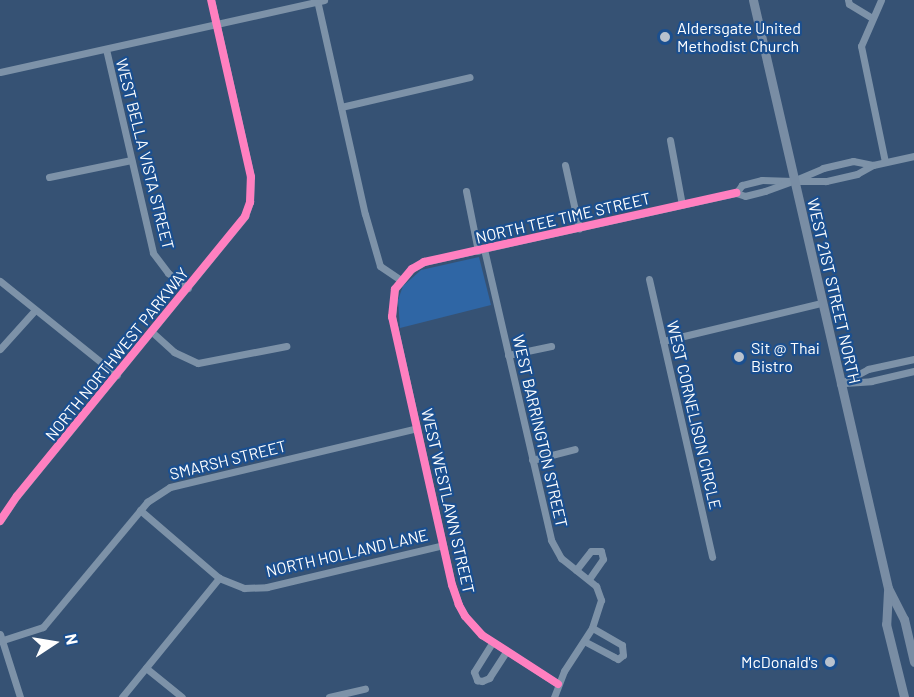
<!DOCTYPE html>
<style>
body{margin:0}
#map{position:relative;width:914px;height:697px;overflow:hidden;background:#365274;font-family:Barlow,sans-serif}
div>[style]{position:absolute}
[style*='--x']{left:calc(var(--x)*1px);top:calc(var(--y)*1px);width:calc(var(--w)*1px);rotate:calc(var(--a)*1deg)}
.green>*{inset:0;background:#2f66a5}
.minor>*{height:7px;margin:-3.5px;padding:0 3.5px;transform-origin:3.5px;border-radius:3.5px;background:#7d92a8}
.secondary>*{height:9px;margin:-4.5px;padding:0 4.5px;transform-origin:4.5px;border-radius:4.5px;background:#798da4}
.cycleway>*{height:8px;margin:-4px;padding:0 4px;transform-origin:4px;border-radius:4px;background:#ff80c0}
.dots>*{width:16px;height:16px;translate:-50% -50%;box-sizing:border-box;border:3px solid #1b4f8f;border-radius:50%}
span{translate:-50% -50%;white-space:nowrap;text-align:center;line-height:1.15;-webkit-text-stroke:4.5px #1b4f8f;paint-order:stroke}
.poi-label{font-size:16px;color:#fff}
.left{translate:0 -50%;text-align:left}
.right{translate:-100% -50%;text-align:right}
.street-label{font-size:16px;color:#fff}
.north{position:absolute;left:24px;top:613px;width:60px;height:60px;-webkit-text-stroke:4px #1b4f8f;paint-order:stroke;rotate:78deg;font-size:16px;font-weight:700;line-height:24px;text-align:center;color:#fff}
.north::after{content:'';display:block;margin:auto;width:21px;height:27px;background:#fff;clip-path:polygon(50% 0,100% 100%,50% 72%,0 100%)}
</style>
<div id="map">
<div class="green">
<div style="clip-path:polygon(479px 257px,491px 305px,400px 328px,398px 300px,403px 286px,421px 270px)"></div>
</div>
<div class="minor">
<div style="--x:317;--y:0;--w:219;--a:77.4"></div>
<div style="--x:365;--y:214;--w:54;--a:73.9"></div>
<div style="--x:380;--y:266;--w:25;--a:34"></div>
<div style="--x:848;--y:0;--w:4;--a:76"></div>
<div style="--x:849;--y:4;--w:27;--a:31"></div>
<div style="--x:881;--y:0;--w:50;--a:113.5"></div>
<div style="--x:861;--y:46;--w:118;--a:78.3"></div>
<div style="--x:106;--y:49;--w:209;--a:77"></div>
<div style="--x:153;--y:253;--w:25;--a:53"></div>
<div style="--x:168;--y:273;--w:25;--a:37"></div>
<div style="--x:0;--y:72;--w:332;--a:-12.5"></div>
<div style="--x:341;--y:107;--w:132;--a:-13.1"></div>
<div style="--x:670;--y:140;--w:66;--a:79.5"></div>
<div style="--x:565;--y:165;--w:65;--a:77.5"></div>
<div style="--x:873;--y:165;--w:42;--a:-12.4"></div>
<div style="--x:49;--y:177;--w:84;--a:-11.7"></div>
<div style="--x:793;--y:181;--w:31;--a:-178"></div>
<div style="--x:762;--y:180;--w:21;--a:166"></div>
<div style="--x:742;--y:185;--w:10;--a:127"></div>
<div style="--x:736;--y:193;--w:9;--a:18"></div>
<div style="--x:745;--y:196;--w:21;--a:-14"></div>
<div style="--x:765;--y:191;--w:30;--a:-20"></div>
<div style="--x:793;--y:181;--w:33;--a:-23"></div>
<div style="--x:823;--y:168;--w:31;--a:-13"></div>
<div style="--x:853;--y:161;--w:20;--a:11"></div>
<div style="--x:873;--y:165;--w:18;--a:151"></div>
<div style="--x:857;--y:174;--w:32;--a:167"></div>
<div style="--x:826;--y:181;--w:33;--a:180"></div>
<div style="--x:466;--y:191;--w:61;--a:78.7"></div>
<div style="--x:484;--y:249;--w:299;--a:77"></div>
<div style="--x:551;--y:540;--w:21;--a:61"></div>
<div style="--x:561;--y:558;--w:45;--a:38.7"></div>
<div style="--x:596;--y:586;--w:15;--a:70"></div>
<div style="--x:601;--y:600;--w:29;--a:108"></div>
<div style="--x:592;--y:628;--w:51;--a:123.1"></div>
<div style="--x:564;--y:671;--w:28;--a:111"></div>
<div style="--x:649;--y:279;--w:285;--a:77.2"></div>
<div style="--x:0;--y:281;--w:150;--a:38.8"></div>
<div style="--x:152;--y:332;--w:30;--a:42"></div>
<div style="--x:174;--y:352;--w:26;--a:25"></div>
<div style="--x:198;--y:363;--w:90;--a:-10.9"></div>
<div style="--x:663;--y:341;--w:163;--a:-13.5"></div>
<div style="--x:0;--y:349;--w:52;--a:-48.1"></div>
<div style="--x:508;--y:355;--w:44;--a:-11.8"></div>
<div style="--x:845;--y:383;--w:26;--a:-4"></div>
<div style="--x:871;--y:381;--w:44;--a:-13.1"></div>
<div style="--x:840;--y:384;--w:32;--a:-28"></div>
<div style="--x:868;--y:369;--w:47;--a:-12.3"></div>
<div style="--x:532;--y:460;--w:44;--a:-14.3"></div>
<div style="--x:140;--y:510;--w:104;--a:40.7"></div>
<div style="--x:219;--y:578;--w:27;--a:22"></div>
<div style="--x:244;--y:588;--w:23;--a:-2"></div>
<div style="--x:267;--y:587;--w:181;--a:-13.4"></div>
<div style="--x:0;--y:521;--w:30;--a:-56"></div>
<div style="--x:17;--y:496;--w:361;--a:-50.8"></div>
<div style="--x:245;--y:216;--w:15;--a:-70"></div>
<div style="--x:250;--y:202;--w:25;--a:-88"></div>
<div style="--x:251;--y:177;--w:181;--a:-102.7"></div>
<div style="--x:576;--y:570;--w:24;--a:-52"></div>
<div style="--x:591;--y:551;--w:10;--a:0"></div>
<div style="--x:601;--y:551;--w:8;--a:76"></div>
<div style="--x:603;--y:559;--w:24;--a:125"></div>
<div style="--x:0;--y:634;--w:66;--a:72.4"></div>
<div style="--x:0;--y:641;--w:45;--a:-18"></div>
<div style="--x:43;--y:627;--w:163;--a:-50.2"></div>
<div style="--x:147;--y:502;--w:27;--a:-33"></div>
<div style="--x:170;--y:487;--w:254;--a:-13.4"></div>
<div style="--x:584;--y:641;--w:34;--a:28"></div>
<div style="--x:614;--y:657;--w:4;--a:27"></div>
<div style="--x:618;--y:659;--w:6;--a:-39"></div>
<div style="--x:623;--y:655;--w:10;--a:-96"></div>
<div style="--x:622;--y:645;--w:34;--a:-150"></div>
<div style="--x:492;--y:643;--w:34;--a:122"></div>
<div style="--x:474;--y:672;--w:9;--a:69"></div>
<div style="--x:477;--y:680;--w:5;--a:11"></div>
<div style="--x:482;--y:681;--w:8;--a:-23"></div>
<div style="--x:489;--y:678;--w:31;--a:-57"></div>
<div style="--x:146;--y:668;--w:46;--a:38.9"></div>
<div style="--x:558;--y:684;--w:90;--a:-147.2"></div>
<div style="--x:482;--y:635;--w:25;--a:-132"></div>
<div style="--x:465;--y:616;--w:13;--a:-119"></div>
<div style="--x:459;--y:605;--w:21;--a:-109"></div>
<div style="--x:452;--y:585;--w:275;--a:-102.6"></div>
<div style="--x:392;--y:317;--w:28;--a:-84"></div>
<div style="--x:395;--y:289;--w:26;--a:-50"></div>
<div style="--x:412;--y:269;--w:14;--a:-30"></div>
<div style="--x:424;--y:262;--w:320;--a:-12.5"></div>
<div style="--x:122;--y:697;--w:154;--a:-50.8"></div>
<div style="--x:329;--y:697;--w:37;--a:-13"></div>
</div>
<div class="secondary">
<div style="--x:753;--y:0;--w:603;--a:77.07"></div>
<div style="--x:888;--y:588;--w:35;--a:63"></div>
<div style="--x:904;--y:619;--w:44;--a:76.9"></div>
<div style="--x:888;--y:591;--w:33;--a:93"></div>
<div style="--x:886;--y:624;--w:75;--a:76.1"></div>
</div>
<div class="cycleway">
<div style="--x:0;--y:521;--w:30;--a:-56"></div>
<div style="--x:17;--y:496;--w:361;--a:-50.8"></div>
<div style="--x:245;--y:216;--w:15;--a:-70"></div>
<div style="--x:250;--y:202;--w:25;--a:-88"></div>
<div style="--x:251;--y:177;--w:181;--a:-102.7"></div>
<div style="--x:558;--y:684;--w:90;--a:-147.2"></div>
<div style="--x:482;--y:635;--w:25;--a:-132"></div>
<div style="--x:465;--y:616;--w:13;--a:-119"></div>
<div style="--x:459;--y:605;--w:21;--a:-109"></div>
<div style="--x:452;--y:585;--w:275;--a:-102.6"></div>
<div style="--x:392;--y:317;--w:28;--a:-84"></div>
<div style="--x:395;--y:289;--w:26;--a:-50"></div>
<div style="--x:412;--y:269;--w:14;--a:-30"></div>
<div style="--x:424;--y:262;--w:320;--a:-12.5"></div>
</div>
<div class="dots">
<div style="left:665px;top:37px;background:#b9c2ce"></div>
<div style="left:739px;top:357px;background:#b9c2ce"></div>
<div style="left:830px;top:662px;background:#b9c2ce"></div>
</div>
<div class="poi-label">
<span class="left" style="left:677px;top:37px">Aldersgate United<br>Methodist Church</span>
<span class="left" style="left:751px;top:357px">Sit @ Thai<br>Bistro</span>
<span class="right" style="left:818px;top:662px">McDonald's</span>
</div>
<div class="street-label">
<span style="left:145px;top:154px;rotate:76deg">WEST BELLA VISTA STREET</span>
<span style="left:563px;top:218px;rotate:-13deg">NORTH TEE TIME STREET</span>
<span style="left:834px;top:291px;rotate:77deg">WEST 21ST STREET NORTH</span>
<span style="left:117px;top:354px;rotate:-51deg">NORTH NORTHWEST PARKWAY</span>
<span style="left:694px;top:415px;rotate:77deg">WEST CORNELISON CIRCLE</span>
<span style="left:540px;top:431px;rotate:77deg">WEST BARRINGTON STREET</span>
<span style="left:228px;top:460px;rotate:-14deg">SMARSH STREET</span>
<span style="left:448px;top:501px;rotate:77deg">WEST WESTLAWN STREET</span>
<span style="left:347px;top:553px;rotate:-13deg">NORTH HOLLAND LANE</span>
</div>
<div class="north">N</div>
</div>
